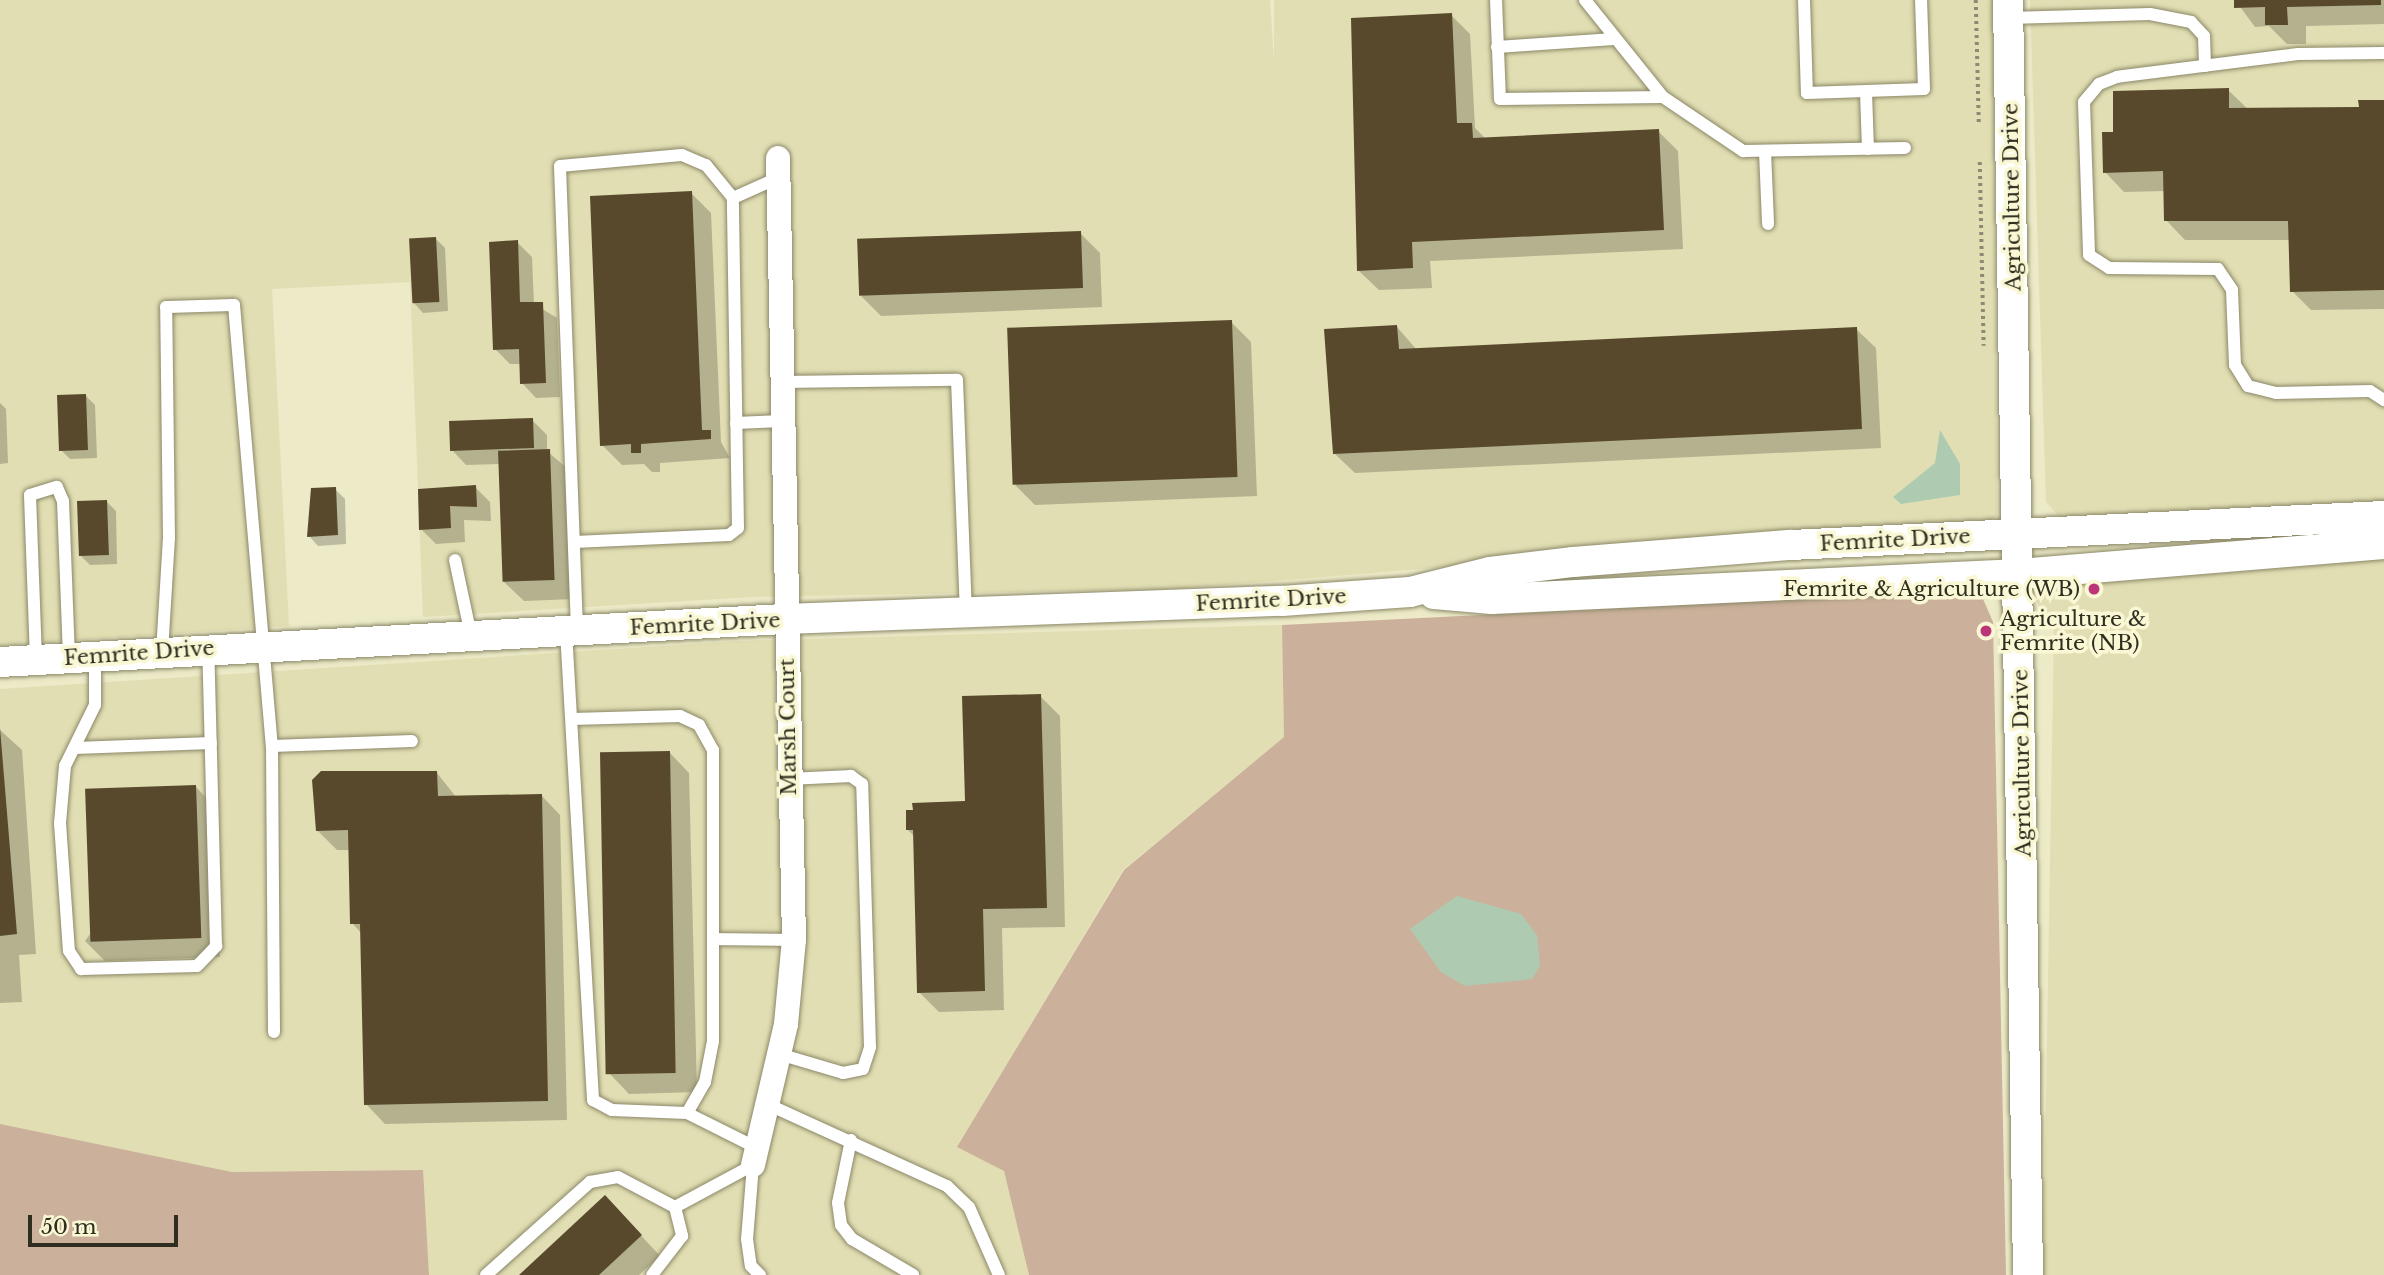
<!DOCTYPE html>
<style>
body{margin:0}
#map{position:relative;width:2384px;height:1275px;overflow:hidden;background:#eceac7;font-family:"Libre Baskerville",serif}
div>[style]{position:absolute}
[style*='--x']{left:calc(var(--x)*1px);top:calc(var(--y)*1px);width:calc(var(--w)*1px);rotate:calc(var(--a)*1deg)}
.built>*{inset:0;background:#e1deb3}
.green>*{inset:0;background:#cbb09b}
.water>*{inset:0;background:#aecbb1}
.shadow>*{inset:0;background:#0003}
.building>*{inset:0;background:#58492d;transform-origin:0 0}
.path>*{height:3.5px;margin-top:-1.75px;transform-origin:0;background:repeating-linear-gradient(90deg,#8b8a72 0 3.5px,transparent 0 7px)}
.roads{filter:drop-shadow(0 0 2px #8b8868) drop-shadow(0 0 2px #8b8868)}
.service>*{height:12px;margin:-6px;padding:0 6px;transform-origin:6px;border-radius:6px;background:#fff}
.minor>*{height:24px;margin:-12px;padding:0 12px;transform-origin:12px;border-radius:12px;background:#fff}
.tertiary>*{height:30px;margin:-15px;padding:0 15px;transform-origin:15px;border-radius:15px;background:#fff}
.dots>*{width:19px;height:19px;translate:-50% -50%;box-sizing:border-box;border:4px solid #faf7d4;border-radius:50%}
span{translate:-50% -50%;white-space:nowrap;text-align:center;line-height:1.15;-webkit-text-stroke:7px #faf7d4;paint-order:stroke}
.street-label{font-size:21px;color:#2f2e20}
.poi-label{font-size:21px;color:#2f2e20}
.right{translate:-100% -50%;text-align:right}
.left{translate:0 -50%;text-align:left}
.scale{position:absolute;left:28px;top:1215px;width:150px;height:32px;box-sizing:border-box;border:4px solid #2f2e20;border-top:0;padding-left:9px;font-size:21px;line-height:24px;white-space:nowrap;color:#2f2e20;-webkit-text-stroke:5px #faf7d4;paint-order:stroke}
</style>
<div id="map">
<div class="built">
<div style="clip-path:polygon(0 0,1270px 0,1274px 61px,1274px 0,1993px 0,1997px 516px,1988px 523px,1173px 589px,753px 597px,423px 617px,410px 282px,272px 289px,289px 626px,0 645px)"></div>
<div style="clip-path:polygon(2030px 0,2384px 0,2384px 504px,2062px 520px,2046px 502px)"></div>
<div style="clip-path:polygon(2384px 544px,2384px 1275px,2043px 1275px,2054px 630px,2019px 574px)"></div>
<div style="clip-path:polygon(1282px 625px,1284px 737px,1123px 870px,958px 1146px,1004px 1171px,1029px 1275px,429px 1275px,422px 1170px,232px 1172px,0 1125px,0 689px,741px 641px)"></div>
</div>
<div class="green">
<div style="clip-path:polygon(1961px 591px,1983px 599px,1993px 622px,2006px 1275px,1029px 1275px,1004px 1171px,957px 1147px,1124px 870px,1284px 737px,1282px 625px)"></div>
<div style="clip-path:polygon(0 1124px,232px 1172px,423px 1170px,429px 1275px,0 1275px)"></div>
</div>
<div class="water">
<div style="clip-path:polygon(1940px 430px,1960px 464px,1960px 495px,1901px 504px,1893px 497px,1935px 463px)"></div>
<div style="clip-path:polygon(1457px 896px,1521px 914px,1537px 935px,1540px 966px,1532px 979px,1465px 986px,1441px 972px,1410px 929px)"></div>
</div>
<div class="shadow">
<div style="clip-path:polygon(2235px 0,2384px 0,2384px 24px,2306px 26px,2306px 44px,2287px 44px,2269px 26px,2255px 27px)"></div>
<div style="clip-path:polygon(1451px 15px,1470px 34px,1475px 128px,1486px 139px,1658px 131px,1678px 151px,1683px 249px,1430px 261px,1432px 288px,1379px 290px,1359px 271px)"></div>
<div style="clip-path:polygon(2228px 90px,2249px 110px,2360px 109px,2384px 102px,2384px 309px,2311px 310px,2292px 291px,2291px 240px,2185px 240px,2166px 220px,2165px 191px,2124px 192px,2105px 172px,2115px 134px)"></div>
<div style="clip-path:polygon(691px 193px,711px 213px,721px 442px,730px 458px,660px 463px,660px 472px,652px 472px,644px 464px,622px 465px,602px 445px)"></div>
<div style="clip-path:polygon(1080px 233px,1100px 253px,1102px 307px,881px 316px,861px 296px)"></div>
<div style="clip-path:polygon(435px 238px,445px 248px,448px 311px,423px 313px,414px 303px)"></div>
<div style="clip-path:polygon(517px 242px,532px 257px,534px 304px,557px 318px,560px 397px,536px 398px,522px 383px,521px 364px,510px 364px,495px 349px)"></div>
<div style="clip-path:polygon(1231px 322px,1251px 342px,1257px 496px,1035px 505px,1015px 485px)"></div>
<div style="clip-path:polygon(1397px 327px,1417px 350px,1856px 329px,1876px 348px,1881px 448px,1355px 473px,1335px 454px)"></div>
<div style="clip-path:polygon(86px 396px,95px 405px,97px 458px,70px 459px,61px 450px)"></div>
<div style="clip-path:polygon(0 403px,6px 409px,8px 463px,0 464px)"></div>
<div style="clip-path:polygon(532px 420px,547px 435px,547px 451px,569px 470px,574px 599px,524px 601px,504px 582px,500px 464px,466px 465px,452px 450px)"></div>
<div style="clip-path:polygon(475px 487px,490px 502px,491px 521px,464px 520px,465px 542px,436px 544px,421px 529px,420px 491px)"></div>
<div style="clip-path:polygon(335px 489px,345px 499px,346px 544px,318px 546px,309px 536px)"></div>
<div style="clip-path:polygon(106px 501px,116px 511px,117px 564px,90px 565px,81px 556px)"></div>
<div style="clip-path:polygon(1040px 696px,1060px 716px,1065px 927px,1002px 928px,1004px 1010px,939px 1012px,919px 992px,915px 837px,908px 830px,967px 803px)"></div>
<div style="clip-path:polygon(0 730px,22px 750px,36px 954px,19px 955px,22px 1002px,0 1003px)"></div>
<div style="clip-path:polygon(670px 753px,689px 773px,697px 1092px,629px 1094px,610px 1074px)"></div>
<div style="clip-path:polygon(437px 773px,456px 797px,541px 795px,560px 815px,567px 1120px,385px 1124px,366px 1104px,362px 934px,352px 923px,350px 850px,337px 850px,317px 830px)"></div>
<div style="clip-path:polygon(196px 787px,215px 807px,220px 957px,105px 961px,85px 941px)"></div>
<div style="clip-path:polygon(624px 1217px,660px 1256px,639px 1275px,522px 1275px)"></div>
</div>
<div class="building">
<div style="clip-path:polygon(2234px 0,2381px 0,2381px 5px,2287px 7px,2288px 25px,2265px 25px,2265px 7px,2234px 8px)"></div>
<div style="clip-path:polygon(1452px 13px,1457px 123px,1472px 123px,1473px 138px,1659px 129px,1664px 230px,1412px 242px,1413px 268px,1357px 271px,1351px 18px)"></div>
<div style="clip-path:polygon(2229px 88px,2229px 108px,2359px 107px,2358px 100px,2384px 100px,2384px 290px,2290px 292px,2288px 221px,2164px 221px,2163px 171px,2103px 173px,2102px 132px,2113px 132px,2113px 91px)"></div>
<div style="clip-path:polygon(692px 191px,702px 430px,711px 430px,711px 439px,641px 444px,641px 453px,631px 453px,631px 444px,600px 446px,590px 196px)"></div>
<div style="left:1081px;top:231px;width:57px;height:224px;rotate:88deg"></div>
<div style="left:436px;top:237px;width:65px;height:27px;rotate:87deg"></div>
<div style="clip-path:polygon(518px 240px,520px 302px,543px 302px,546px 383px,520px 384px,519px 349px,493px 350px,489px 242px)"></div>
<div style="left:1232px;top:320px;width:157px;height:225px;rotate:88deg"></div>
<div style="clip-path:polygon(1397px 325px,1399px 349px,1857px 327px,1862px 429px,1333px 454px,1324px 329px)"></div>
<div style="left:86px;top:394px;width:56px;height:29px;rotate:88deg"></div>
<div style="left:533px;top:418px;width:30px;height:84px;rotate:88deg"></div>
<div style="left:550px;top:449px;width:131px;height:52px;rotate:88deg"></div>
<div style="clip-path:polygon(476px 485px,477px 507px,450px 506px,451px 528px,419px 530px,418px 489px)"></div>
<div style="clip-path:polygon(336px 487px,338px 535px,307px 537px,311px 488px)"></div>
<div style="left:107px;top:500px;width:55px;height:30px;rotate:88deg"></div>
<div style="clip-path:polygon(1041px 694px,1047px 908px,983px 909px,985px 991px,917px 993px,913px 830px,906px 830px,906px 810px,913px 810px,912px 803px,965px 801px,962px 696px)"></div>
<div style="clip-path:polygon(0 728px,17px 934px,0 936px)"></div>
<div style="left:670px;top:751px;width:322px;height:70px;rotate:89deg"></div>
<div style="clip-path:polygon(321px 771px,437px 771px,438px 796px,542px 794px,548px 1101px,364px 1105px,360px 924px,350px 924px,348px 830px,316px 831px,312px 780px)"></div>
<div style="left:196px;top:785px;width:153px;height:111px;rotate:88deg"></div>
<div style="clip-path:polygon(605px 1195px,642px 1235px,599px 1275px,519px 1275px)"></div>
</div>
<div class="path">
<div style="--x:1976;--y:0;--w:125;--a:88.6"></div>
<div style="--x:1980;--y:162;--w:184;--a:88.8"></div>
</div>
<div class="roads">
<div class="service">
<div style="--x:1496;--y:0;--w:99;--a:87.7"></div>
<div style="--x:1500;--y:99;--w:163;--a:-0.7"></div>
<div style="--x:1585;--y:0;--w:124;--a:51.2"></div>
<div style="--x:1663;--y:97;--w:97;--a:34"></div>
<div style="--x:1743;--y:151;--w:162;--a:-1.1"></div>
<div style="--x:1804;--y:0;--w:93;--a:88.2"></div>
<div style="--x:1807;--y:93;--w:117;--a:-2"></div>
<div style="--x:1924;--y:89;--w:89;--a:-91.9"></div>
<div style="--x:2009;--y:18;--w:141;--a:-1.6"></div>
<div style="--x:2150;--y:14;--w:42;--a:11"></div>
<div style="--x:2191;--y:22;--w:19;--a:47"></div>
<div style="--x:2204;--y:36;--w:30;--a:88"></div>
<div style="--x:1497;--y:47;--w:117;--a:-3.9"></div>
<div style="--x:2384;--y:53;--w:86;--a:179.3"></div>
<div style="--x:2298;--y:54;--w:182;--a:172.8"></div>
<div style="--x:2117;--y:77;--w:19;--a:159"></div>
<div style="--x:2099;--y:84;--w:23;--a:130"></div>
<div style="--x:2084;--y:102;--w:153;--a:88.1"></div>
<div style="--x:2089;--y:255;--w:24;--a:33"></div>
<div style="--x:2109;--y:268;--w:109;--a:0.5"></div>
<div style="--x:2218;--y:269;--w:25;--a:56"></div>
<div style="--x:2232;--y:290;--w:75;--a:87.7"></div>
<div style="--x:2235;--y:365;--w:25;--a:58"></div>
<div style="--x:2248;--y:386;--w:29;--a:14"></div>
<div style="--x:2276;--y:393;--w:94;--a:-1.2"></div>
<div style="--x:2370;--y:391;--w:17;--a:33"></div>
<div style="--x:1866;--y:92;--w:57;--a:88"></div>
<div style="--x:1765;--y:151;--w:73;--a:87.6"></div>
<div style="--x:781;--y:382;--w:176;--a:-0.7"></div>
<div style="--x:957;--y:380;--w:232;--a:87.8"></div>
<div style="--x:736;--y:423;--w:45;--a:-2.5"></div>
<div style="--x:574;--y:542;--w:155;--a:-2.6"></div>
<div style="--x:729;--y:535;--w:11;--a:-38"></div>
<div style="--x:738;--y:528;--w:330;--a:-90.9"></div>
<div style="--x:455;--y:560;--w:77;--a:78"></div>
<div style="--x:577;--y:630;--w:464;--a:-92.1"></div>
<div style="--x:560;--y:166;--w:122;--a:-5.2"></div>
<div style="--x:682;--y:155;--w:26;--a:23"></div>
<div style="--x:706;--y:165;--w:43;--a:50.7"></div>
<div style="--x:733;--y:198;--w:49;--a:-24"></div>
<div style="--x:566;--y:631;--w:470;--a:86.7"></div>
<div style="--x:593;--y:1100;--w:21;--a:28"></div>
<div style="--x:612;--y:1110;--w:75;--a:2.3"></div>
<div style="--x:687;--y:1113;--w:78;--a:26.6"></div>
<div style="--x:162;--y:652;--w:114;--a:-86.5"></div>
<div style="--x:169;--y:538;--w:231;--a:-90.7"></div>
<div style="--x:166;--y:307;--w:68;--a:-1.7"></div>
<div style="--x:234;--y:305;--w:443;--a:85.1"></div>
<div style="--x:272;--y:746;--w:286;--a:89.6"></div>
<div style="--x:95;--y:658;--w:47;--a:90"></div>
<div style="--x:95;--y:705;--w:68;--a:116.2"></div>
<div style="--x:65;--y:766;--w:57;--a:95"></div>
<div style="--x:60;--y:823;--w:128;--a:86"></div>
<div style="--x:69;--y:951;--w:22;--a:56"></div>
<div style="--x:81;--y:969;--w:116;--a:-1.5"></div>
<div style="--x:197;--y:966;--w:28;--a:-46"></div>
<div style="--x:216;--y:946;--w:297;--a:-91.5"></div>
<div style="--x:36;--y:659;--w:164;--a:-92.1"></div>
<div style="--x:30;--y:495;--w:28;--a:-17"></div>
<div style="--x:57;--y:487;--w:15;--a:67"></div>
<div style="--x:63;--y:501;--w:156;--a:87.8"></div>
<div style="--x:572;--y:719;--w:108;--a:-1.6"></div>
<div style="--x:680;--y:716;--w:21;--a:25"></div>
<div style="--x:699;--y:725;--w:29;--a:61"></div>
<div style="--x:713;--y:750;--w:291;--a:90"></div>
<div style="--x:713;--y:1041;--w:42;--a:101"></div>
<div style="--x:705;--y:1082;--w:36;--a:120"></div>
<div style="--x:272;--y:746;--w:140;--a:-2"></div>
<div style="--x:75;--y:748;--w:136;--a:-2.1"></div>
<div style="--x:713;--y:939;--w:81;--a:0.7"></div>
<div style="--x:779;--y:1054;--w:67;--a:16.5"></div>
<div style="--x:843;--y:1073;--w:20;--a:-11"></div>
<div style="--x:863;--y:1069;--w:23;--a:-72"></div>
<div style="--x:870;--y:1047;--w:263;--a:-91.7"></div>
<div style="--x:862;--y:784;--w:14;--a:-144"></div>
<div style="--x:851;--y:776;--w:62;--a:177.2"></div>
<div style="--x:767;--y:1104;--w:198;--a:24.5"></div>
<div style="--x:947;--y:1186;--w:30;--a:44"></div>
<div style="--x:969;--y:1207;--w:74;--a:66.2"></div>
<div style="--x:851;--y:1140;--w:64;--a:101.7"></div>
<div style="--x:838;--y:1203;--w:22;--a:82"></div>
<div style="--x:841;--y:1225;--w:18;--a:52"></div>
<div style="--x:852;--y:1239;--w:71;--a:30.5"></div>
<div style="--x:753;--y:1165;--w:74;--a:94.6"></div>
<div style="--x:747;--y:1239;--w:27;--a:82"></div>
<div style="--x:751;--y:1266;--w:13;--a:45"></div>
<div style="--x:675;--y:1207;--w:89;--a:-28.3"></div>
<div style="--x:486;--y:1275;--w:140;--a:-41.8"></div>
<div style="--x:590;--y:1182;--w:28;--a:-10"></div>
<div style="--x:618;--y:1177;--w:64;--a:27.8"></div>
<div style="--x:675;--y:1207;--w:30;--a:76"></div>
<div style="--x:682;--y:1236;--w:49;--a:127.6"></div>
</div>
<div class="minor">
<div style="--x:753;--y:1165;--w:145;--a:-76.8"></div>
<div style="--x:786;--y:1024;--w:84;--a:-84.6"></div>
<div style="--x:794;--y:940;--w:782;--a:-91.17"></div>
</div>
<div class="tertiary">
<div style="--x:2008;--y:0;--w:1275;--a:89.1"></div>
<div style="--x:1434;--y:594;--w:58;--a:4.9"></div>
<div style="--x:1492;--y:599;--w:528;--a:-2.72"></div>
<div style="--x:2019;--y:574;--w:366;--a:-4.7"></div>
<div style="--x:0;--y:662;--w:786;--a:-3.14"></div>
<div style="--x:785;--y:619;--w:497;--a:-2.1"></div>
<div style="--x:1282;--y:601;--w:128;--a:-4"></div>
<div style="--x:1410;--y:592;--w:82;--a:-14"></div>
<div style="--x:1490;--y:572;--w:84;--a:-6.9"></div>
<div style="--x:1573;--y:562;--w:219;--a:-4.5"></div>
<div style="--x:1791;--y:545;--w:594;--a:-2.8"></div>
</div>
</div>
<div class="dots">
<div style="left:2094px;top:589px;background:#bb3679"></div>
<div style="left:1986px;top:631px;background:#bb3679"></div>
</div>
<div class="street-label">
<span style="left:2012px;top:197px;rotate:-91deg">Agriculture Drive</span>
<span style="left:1895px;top:540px;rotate:-3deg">Femrite Drive</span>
<span style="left:1271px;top:600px;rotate:-3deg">Femrite Drive</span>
<span style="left:705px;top:624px;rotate:-3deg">Femrite Drive</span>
<span style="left:139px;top:653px;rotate:-4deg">Femrite Drive</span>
<span style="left:788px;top:727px;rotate:-91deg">Marsh Court</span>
<span style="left:2022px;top:763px;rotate:-91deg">Agriculture Drive</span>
</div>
<div class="poi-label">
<span class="right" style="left:2080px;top:589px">Femrite &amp; Agriculture (WB)</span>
<span class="left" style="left:2000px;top:631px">Agriculture &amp;<br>Femrite (NB)</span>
</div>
<div class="scale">50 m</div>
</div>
